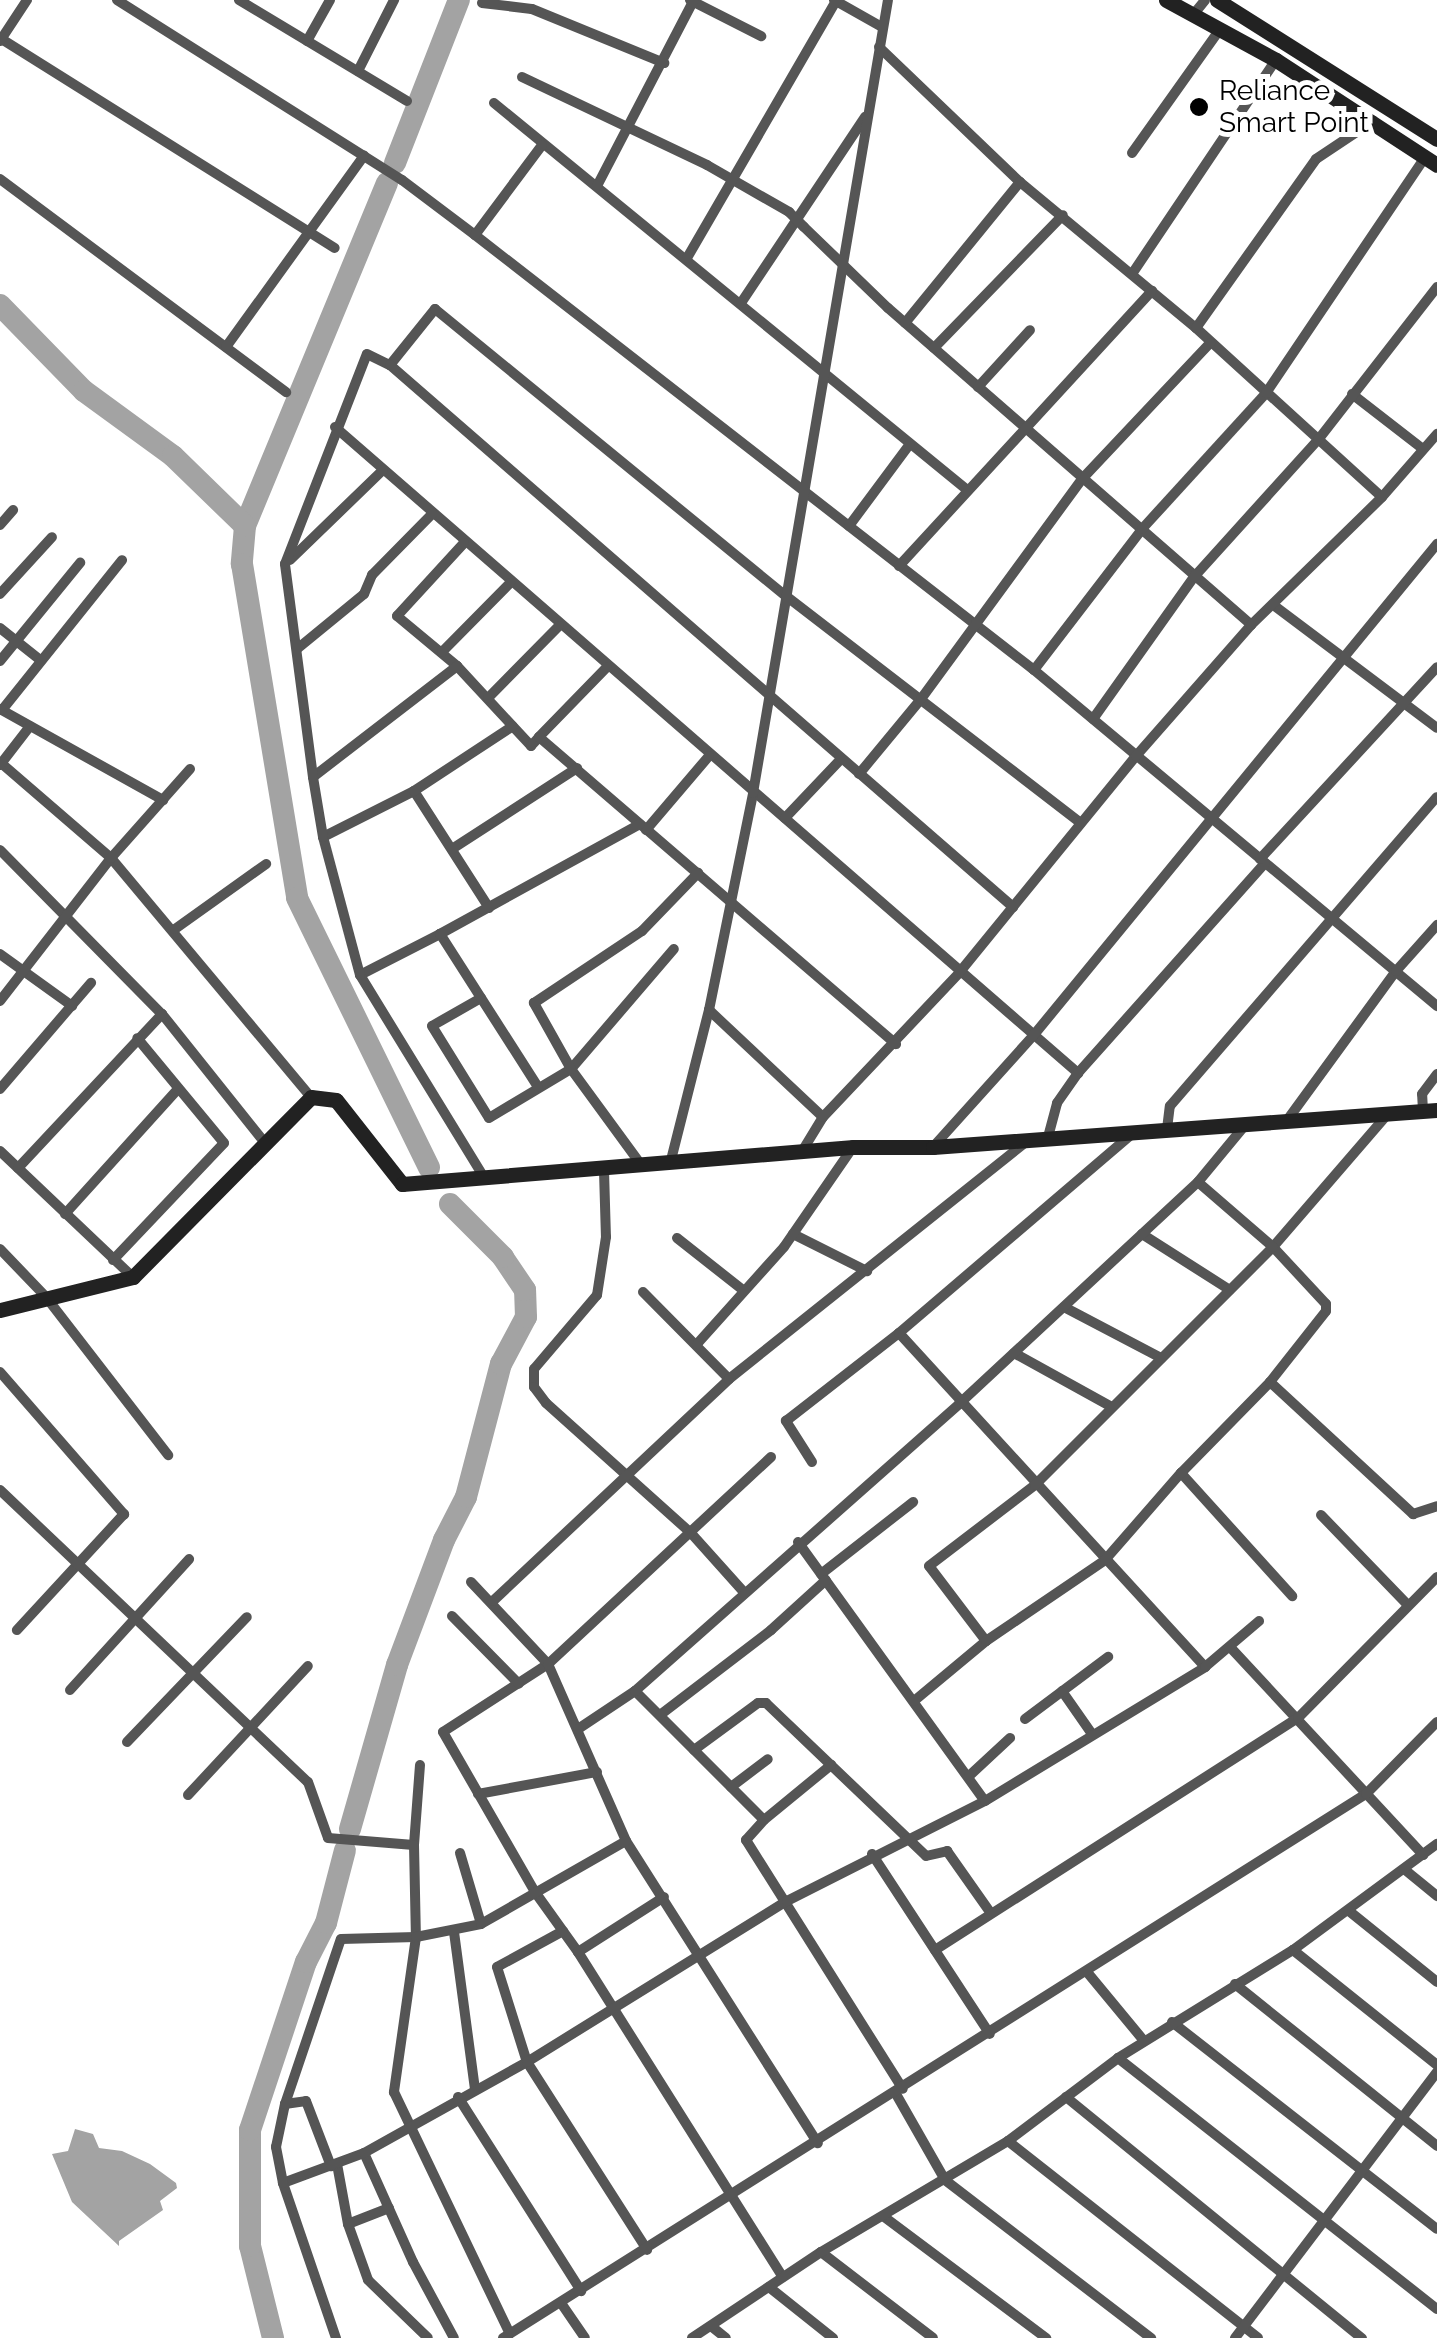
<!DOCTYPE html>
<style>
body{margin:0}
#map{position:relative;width:1437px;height:2338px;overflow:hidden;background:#fff;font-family:Raleway,sans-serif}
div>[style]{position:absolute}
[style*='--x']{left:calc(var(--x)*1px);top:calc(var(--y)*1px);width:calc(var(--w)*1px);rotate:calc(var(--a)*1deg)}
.water>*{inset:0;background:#a3a3a3}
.river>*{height:22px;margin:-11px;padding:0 11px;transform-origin:11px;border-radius:11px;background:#a3a3a3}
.street>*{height:10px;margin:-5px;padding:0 5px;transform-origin:5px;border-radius:5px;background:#555}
.secondary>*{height:15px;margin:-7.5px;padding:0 7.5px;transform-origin:7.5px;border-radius:7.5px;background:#222}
.street-bridge>*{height:10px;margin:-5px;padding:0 5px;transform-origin:5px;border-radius:5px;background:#555}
.dots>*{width:28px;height:28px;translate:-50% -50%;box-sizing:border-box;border:5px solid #fff;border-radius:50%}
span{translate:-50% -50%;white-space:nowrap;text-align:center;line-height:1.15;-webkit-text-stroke:10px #fff;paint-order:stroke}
.poi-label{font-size:28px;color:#000}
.left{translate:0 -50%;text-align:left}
</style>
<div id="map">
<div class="water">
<div style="clip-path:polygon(75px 2129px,93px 2134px,99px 2148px,122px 2151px,150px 2164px,176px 2183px,177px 2188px,160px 2201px,163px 2210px,119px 2241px,119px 2246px,72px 2202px,52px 2154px,68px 2151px)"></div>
</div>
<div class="river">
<div style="--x:395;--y:163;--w:175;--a:-68.6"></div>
<div style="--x:387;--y:183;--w:371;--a:112.5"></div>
<div style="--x:245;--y:526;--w:38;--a:95"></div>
<div style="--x:242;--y:564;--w:338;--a:80.6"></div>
<div style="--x:297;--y:898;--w:300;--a:63.9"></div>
<div style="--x:0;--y:305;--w:120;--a:45.7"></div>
<div style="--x:84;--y:391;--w:110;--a:36.1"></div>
<div style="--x:173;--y:456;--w:100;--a:44.2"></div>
<div style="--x:350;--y:1829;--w:171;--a:-74"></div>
<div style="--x:397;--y:1665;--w:134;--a:-69.4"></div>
<div style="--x:444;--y:1540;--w:48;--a:-62.9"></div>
<div style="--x:466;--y:1497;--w:138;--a:-75.3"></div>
<div style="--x:501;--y:1364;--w:53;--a:-62"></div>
<div style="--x:526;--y:1317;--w:27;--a:-92"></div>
<div style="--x:525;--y:1290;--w:40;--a:-124"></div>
<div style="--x:503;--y:1257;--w:75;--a:-135"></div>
<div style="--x:273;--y:2338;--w:95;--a:-104"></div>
<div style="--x:250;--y:2246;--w:116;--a:-90"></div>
<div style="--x:250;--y:2130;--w:177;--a:-71.6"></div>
<div style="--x:306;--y:1962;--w:44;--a:-62.9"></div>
<div style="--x:326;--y:1923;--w:75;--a:-75.4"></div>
</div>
<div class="street">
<div style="--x:117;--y:0;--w:337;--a:32.3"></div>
<div style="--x:402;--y:180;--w:91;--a:37"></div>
<div style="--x:475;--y:235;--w:708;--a:37.89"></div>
<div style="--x:1034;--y:670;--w:525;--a:39.82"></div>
<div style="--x:239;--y:0;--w:196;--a:31"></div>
<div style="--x:690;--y:0;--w:80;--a:26.9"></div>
<div style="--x:834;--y:0;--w:55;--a:29.4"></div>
<div style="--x:482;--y:3;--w:50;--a:6.8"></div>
<div style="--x:532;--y:9;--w:143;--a:22.2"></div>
<div style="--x:1193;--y:15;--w:19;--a:-51"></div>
<div style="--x:0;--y:38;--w:395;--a:32.1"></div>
<div style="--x:0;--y:41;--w:49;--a:-56.6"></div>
<div style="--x:307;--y:41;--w:47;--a:-60.7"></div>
<div style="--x:879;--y:47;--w:195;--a:43.8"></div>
<div style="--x:1020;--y:182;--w:229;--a:39.7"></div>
<div style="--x:1196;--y:328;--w:251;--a:42.3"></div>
<div style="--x:358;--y:71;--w:80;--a:-63.1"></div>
<div style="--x:522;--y:77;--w:205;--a:25.4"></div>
<div style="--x:707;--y:165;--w:95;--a:29.8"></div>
<div style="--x:494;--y:103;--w:610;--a:39.28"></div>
<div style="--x:1132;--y:153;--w:152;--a:-54.6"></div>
<div style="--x:0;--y:179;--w:357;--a:36.7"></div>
<div style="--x:597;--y:186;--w:210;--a:-62.5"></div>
<div style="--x:804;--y:227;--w:117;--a:44"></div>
<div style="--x:888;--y:308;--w:482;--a:41.1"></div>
<div style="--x:475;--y:235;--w:112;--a:-53.3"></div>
<div style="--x:687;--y:258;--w:297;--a:-59.9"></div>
<div style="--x:1132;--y:274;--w:258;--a:-56.1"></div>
<div style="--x:741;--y:303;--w:224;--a:-56.3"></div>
<div style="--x:905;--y:323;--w:182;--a:-50.8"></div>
<div style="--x:1196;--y:328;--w:207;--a:-54.6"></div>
<div style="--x:1316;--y:159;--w:69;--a:-33.7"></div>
<div style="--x:226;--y:347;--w:236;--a:-54.2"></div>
<div style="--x:934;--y:348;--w:185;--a:-45.9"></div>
<div style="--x:390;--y:365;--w:72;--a:-51.2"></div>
<div style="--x:435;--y:309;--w:453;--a:39.3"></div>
<div style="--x:786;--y:596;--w:372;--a:37.6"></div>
<div style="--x:978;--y:387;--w:77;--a:-47.6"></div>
<div style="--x:1352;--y:394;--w:90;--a:37.8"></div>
<div style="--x:335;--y:427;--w:985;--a:41.01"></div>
<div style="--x:1078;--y:1073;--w:281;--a:-48.3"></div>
<div style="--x:0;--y:525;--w:20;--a:-49"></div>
<div style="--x:849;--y:526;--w:102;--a:-53.4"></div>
<div style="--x:464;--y:543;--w:99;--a:132.5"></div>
<div style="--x:397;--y:616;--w:78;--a:39.8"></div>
<div style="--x:457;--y:666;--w:109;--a:47.2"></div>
<div style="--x:531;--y:746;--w:12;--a:-48"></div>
<div style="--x:290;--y:560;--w:129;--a:-44.1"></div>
<div style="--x:899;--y:566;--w:374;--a:-47.4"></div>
<div style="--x:0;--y:594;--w:77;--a:-47.6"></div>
<div style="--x:1276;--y:607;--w:201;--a:36.9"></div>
<div style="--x:0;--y:628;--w:50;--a:38.5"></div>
<div style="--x:297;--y:649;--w:87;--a:-39.4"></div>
<div style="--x:364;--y:594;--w:21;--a:-67"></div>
<div style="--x:372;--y:575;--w:86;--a:-45.5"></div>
<div style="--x:442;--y:652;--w:97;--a:-45.4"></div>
<div style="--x:0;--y:661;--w:127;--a:-50.8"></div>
<div style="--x:607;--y:667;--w:98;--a:134.2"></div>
<div style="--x:539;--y:737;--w:471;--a:40.7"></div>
<div style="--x:1034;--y:670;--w:178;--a:-52.5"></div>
<div style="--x:1142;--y:529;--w:184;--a:-47.6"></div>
<div style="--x:1266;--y:393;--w:285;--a:-56"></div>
<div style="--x:488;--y:698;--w:101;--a:-45.4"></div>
<div style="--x:0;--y:709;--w:187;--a:29.2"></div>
<div style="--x:2;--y:710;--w:192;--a:-51.3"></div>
<div style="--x:1093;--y:719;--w:174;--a:-54.6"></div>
<div style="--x:1194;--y:577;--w:185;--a:-47.9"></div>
<div style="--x:1318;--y:440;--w:194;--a:-52.1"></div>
<div style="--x:1;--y:763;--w:145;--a:40.8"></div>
<div style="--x:111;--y:858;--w:312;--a:50.1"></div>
<div style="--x:0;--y:765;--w:49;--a:-52.4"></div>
<div style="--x:859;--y:774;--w:97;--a:-50.4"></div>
<div style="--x:921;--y:699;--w:273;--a:-53.8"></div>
<div style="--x:1082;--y:479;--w:187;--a:-46.7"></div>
<div style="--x:313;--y:777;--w:182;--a:-37.6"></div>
<div style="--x:414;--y:791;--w:139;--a:57.3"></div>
<div style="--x:785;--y:818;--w:81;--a:-46.5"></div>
<div style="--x:646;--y:830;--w:97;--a:-49.6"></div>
<div style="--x:323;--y:837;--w:102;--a:-26.8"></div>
<div style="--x:414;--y:791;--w:118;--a:-33.3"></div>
<div style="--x:452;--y:849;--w:149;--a:-32.9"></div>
<div style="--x:0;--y:850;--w:231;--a:45.4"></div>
<div style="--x:162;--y:1014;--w:165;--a:51.4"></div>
<div style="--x:1260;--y:859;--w:261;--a:-47.3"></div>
<div style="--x:175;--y:929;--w:112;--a:-35.5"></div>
<div style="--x:0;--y:954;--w:89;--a:35.8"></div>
<div style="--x:360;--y:975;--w:90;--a:-27.1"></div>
<div style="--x:481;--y:998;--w:56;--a:150.3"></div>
<div style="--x:432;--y:1026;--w:108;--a:58.2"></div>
<div style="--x:489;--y:1118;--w:96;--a:-30.9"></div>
<div style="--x:571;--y:1069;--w:158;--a:-49.4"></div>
<div style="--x:0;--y:1001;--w:181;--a:-52.2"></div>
<div style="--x:111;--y:858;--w:119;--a:-48.4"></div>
<div style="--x:709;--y:1010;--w:156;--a:43.2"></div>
<div style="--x:538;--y:1087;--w:182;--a:-122.6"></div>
<div style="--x:440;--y:934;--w:228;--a:-28.8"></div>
<div style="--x:0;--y:1089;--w:140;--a:-49.4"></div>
<div style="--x:1423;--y:1111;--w:17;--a:-93"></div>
<div style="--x:1422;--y:1094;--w:25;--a:-53"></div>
<div style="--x:1288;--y:1119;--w:183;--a:-53.9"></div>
<div style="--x:1396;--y:971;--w:62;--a:-48.3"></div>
<div style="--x:1167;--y:1129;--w:23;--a:-83"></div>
<div style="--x:1170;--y:1106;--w:408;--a:-49.2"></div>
<div style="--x:1048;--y:1137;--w:35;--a:-75"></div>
<div style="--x:1057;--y:1103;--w:37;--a:-55"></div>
<div style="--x:933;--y:1147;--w:149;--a:-48"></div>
<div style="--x:1033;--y:1036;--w:637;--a:-50.61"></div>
<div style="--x:0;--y:1151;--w:183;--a:43.5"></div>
<div style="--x:801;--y:1153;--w:42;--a:-58.6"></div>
<div style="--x:823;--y:1117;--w:198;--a:-46.6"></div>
<div style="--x:959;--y:973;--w:280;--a:-50.8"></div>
<div style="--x:1136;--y:756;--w:174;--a:-48.7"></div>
<div style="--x:1251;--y:625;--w:183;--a:-44.3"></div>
<div style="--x:1382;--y:497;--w:84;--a:-48.9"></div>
<div style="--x:670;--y:1164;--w:159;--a:-75.8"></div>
<div style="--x:709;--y:1010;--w:221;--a:-78.5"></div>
<div style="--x:753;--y:793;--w:804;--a:-80.34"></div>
<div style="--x:642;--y:1166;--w:120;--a:-126.2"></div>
<div style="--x:571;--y:1069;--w:76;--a:-119.3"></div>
<div style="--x:534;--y:1003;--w:130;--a:-33.7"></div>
<div style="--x:642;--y:931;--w:81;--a:-46"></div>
<div style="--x:18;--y:1168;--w:211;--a:-46.9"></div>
<div style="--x:604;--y:1171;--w:66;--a:88.3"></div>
<div style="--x:606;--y:1237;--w:59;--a:98.8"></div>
<div style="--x:597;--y:1295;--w:97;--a:130.4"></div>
<div style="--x:534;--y:1369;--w:18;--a:90"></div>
<div style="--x:534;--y:1387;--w:20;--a:53"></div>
<div style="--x:546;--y:1403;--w:193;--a:41.9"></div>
<div style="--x:690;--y:1532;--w:79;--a:48.1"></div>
<div style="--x:485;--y:1179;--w:239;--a:-121.5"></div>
<div style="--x:360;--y:975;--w:143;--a:-105"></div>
<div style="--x:323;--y:837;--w:61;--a:-99.5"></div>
<div style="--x:313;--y:777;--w:215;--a:-97.5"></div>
<div style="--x:285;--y:564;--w:225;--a:-68.7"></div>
<div style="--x:367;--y:354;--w:25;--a:26"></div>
<div style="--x:390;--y:365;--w:826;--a:41.02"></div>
<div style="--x:65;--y:1214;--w:169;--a:-47.9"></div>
<div style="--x:793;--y:1234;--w:83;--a:26.6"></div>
<div style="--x:1142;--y:1234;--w:104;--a:32.5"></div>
<div style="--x:677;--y:1238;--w:85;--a:38.3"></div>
<div style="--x:0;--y:1249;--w:66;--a:46.2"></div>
<div style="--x:46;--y:1297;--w:200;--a:52.3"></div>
<div style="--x:113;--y:1260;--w:161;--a:-46.5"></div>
<div style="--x:224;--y:1143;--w:136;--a:-129.6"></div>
<div style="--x:643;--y:1292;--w:122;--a:45.3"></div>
<div style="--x:1064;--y:1307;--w:110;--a:27.7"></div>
<div style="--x:899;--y:1333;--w:453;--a:47.5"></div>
<div style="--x:697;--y:1344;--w:130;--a:-48.1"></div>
<div style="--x:784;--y:1247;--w:121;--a:-55.4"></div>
<div style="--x:1014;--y:1353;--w:112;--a:28.9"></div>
<div style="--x:0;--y:1372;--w:189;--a:48.9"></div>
<div style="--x:124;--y:1514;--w:158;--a:132.7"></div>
<div style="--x:1270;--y:1382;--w:195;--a:42.7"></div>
<div style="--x:1413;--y:1514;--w:25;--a:-18"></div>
<div style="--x:771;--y:1457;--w:304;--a:137.1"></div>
<div style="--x:548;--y:1664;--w:125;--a:147.1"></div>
<div style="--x:443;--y:1732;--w:185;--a:60.1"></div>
<div style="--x:535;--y:1892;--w:74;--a:54.4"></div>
<div style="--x:578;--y:1952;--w:384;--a:57.8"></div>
<div style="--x:812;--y:1462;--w:49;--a:-122.4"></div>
<div style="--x:786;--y:1421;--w:143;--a:-37.9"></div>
<div style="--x:899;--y:1333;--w:305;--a:-40.5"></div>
<div style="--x:1181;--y:1473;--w:166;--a:47.9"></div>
<div style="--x:0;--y:1490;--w:424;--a:43.5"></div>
<div style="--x:308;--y:1782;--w:59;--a:70.3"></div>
<div style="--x:328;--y:1838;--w:86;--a:4.7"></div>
<div style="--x:1321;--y:1515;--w:125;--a:46"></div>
<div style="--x:798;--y:1542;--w:319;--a:54.2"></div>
<div style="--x:821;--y:1574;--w:117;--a:-38"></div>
<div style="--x:471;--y:1582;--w:112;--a:46.8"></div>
<div style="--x:548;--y:1664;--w:193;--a:66.2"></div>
<div style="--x:626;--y:1841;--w:358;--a:57.6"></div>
<div style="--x:493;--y:1601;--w:324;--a:-43.2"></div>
<div style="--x:729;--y:1379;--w:385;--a:-38.6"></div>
<div style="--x:452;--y:1616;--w:95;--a:45.4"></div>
<div style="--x:986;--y:1641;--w:94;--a:-127.2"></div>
<div style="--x:929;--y:1566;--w:133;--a:-37.4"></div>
<div style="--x:1035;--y:1485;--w:337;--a:-45"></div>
<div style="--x:1273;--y:1247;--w:174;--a:-49.2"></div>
<div style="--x:1230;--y:1647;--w:284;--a:47.1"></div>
<div style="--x:70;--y:1690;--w:177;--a:-47.7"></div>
<div style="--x:635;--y:1691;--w:182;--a:45"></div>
<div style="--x:764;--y:1820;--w:27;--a:132"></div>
<div style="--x:746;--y:1840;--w:294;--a:57.8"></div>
<div style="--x:1062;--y:1691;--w:52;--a:55.1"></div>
<div style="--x:914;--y:1701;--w:94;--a:-39.8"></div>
<div style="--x:986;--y:1641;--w:144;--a:-34.2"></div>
<div style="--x:1105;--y:1560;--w:116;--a:-48.9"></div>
<div style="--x:1181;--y:1473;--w:127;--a:-45.6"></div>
<div style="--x:1270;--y:1382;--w:90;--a:-51.7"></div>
<div style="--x:1326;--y:1311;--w:7;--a:-90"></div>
<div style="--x:1326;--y:1304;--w:78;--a:-132.9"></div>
<div style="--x:1273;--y:1247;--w:99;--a:-139.1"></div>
<div style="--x:660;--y:1715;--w:140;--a:-37.4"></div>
<div style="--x:771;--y:1630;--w:74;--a:-42.3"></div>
<div style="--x:1025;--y:1719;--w:104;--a:-36.8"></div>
<div style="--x:578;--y:1729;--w:69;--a:-33.7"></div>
<div style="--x:635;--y:1691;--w:433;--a:-41.5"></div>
<div style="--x:959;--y:1404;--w:326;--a:-42.9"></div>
<div style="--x:1198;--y:1182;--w:75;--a:-50.4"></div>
<div style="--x:127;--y:1742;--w:173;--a:-46.2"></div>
<div style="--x:694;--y:1750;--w:79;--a:-36.3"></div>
<div style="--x:758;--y:1703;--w:8;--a:0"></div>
<div style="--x:766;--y:1703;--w:221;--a:43.7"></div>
<div style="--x:926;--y:1856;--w:22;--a:-13"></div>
<div style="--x:947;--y:1851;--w:75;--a:54.8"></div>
<div style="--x:420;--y:1765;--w:80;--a:94.3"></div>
<div style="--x:414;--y:1845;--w:92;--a:88.8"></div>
<div style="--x:416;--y:1937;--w:157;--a:98.1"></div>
<div style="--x:394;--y:2092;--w:268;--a:64.4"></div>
<div style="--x:969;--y:1776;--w:56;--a:-42.8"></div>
<div style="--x:731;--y:1787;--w:46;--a:-37.1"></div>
<div style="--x:478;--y:1794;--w:121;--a:-10.5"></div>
<div style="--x:188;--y:1795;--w:176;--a:-47.1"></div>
<div style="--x:764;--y:1820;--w:87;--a:-39.4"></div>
<div style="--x:460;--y:1853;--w:74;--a:73.5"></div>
<div style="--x:872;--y:1854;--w:215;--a:56.8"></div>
<div style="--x:1404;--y:1869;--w:43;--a:39.3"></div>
<div style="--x:1349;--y:1911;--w:113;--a:38.9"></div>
<div style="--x:563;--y:1931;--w:75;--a:151.4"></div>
<div style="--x:497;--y:1967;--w:100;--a:72.5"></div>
<div style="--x:527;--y:2062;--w:223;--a:57.4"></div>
<div style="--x:454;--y:1932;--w:158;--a:82.4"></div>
<div style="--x:935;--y:1950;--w:431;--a:-32.6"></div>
<div style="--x:1298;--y:1718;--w:198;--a:-45.4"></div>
<div style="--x:1293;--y:1950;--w:184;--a:38.6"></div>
<div style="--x:578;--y:1952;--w:102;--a:-32.6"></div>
<div style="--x:1087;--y:1972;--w:89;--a:50.4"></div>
<div style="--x:1235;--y:1984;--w:259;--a:38.7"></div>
<div style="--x:1172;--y:2022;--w:336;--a:38"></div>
<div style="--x:1118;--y:2058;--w:406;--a:38.2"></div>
<div style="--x:896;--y:2094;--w:99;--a:60.3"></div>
<div style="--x:945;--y:2180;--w:260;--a:37.5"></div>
<div style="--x:458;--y:2097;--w:230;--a:57.6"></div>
<div style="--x:1066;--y:2097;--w:382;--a:39.2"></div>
<div style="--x:285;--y:2104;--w:21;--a:-8"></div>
<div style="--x:306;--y:2101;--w:70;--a:69"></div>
<div style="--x:1008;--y:2141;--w:318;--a:38.2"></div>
<div style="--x:364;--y:2153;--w:120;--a:65.8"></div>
<div style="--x:413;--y:2262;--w:86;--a:61.7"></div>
<div style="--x:337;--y:2164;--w:61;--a:79.6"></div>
<div style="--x:348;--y:2224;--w:59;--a:70.3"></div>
<div style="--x:368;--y:2280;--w:83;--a:44"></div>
<div style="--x:283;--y:2183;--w:86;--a:-20.3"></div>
<div style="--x:364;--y:2153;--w:187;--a:-29.2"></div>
<div style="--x:527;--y:2062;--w:306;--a:-31.8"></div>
<div style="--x:787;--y:1901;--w:222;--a:-26.8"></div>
<div style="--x:985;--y:1801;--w:258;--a:-31.3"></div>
<div style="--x:1205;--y:1667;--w:71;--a:-40.4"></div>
<div style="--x:883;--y:2216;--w:204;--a:36.8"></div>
<div style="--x:348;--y:2224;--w:44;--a:-21.3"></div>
<div style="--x:821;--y:2252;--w:141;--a:37.5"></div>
<div style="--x:769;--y:2287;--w:82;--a:38.6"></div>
<div style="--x:561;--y:2303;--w:42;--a:55.6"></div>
<div style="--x:711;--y:2326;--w:19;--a:39"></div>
<div style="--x:336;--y:2338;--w:164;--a:-108.9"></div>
<div style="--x:283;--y:2183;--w:37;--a:-101"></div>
<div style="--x:276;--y:2147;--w:44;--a:-78.2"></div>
<div style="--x:285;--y:2104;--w:174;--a:-71.3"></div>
<div style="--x:341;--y:1939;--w:75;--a:-1.5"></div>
<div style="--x:416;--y:1937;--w:66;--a:-11.3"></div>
<div style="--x:481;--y:1924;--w:167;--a:-29.8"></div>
<div style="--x:503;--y:2338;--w:1020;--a:-32.23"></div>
<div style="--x:1366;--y:1794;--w:101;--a:-45.4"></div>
<div style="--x:692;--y:2338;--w:155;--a:-33.7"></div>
<div style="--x:821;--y:2252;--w:217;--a:-30.7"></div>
<div style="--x:1008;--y:2141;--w:138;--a:-37"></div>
<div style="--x:1118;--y:2058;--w:206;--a:-31.7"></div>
<div style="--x:1293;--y:1950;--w:179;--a:-36.4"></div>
<div style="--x:1235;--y:2338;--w:334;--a:-52.8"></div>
</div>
<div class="secondary">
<div style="--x:1166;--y:0;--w:125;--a:28.6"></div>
<div style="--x:1276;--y:60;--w:192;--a:33.1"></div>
<div style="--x:1217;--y:0;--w:260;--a:32.3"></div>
<div style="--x:0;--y:1310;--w:137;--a:-13.9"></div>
<div style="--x:133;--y:1277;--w:253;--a:-45.3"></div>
<div style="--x:311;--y:1097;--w:25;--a:7"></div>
<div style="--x:336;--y:1100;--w:107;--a:51.8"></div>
<div style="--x:402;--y:1184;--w:453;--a:-4.7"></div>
<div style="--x:853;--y:1147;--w:80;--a:0"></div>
<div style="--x:933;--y:1147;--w:505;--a:-4.2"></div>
</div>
<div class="street-bridge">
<div style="--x:789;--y:212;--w:21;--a:45"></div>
</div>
<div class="dots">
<div style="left:1199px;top:107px;background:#000"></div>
</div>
<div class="poi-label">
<span class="left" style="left:1219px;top:107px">Reliance<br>Smart Point</span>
</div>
</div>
